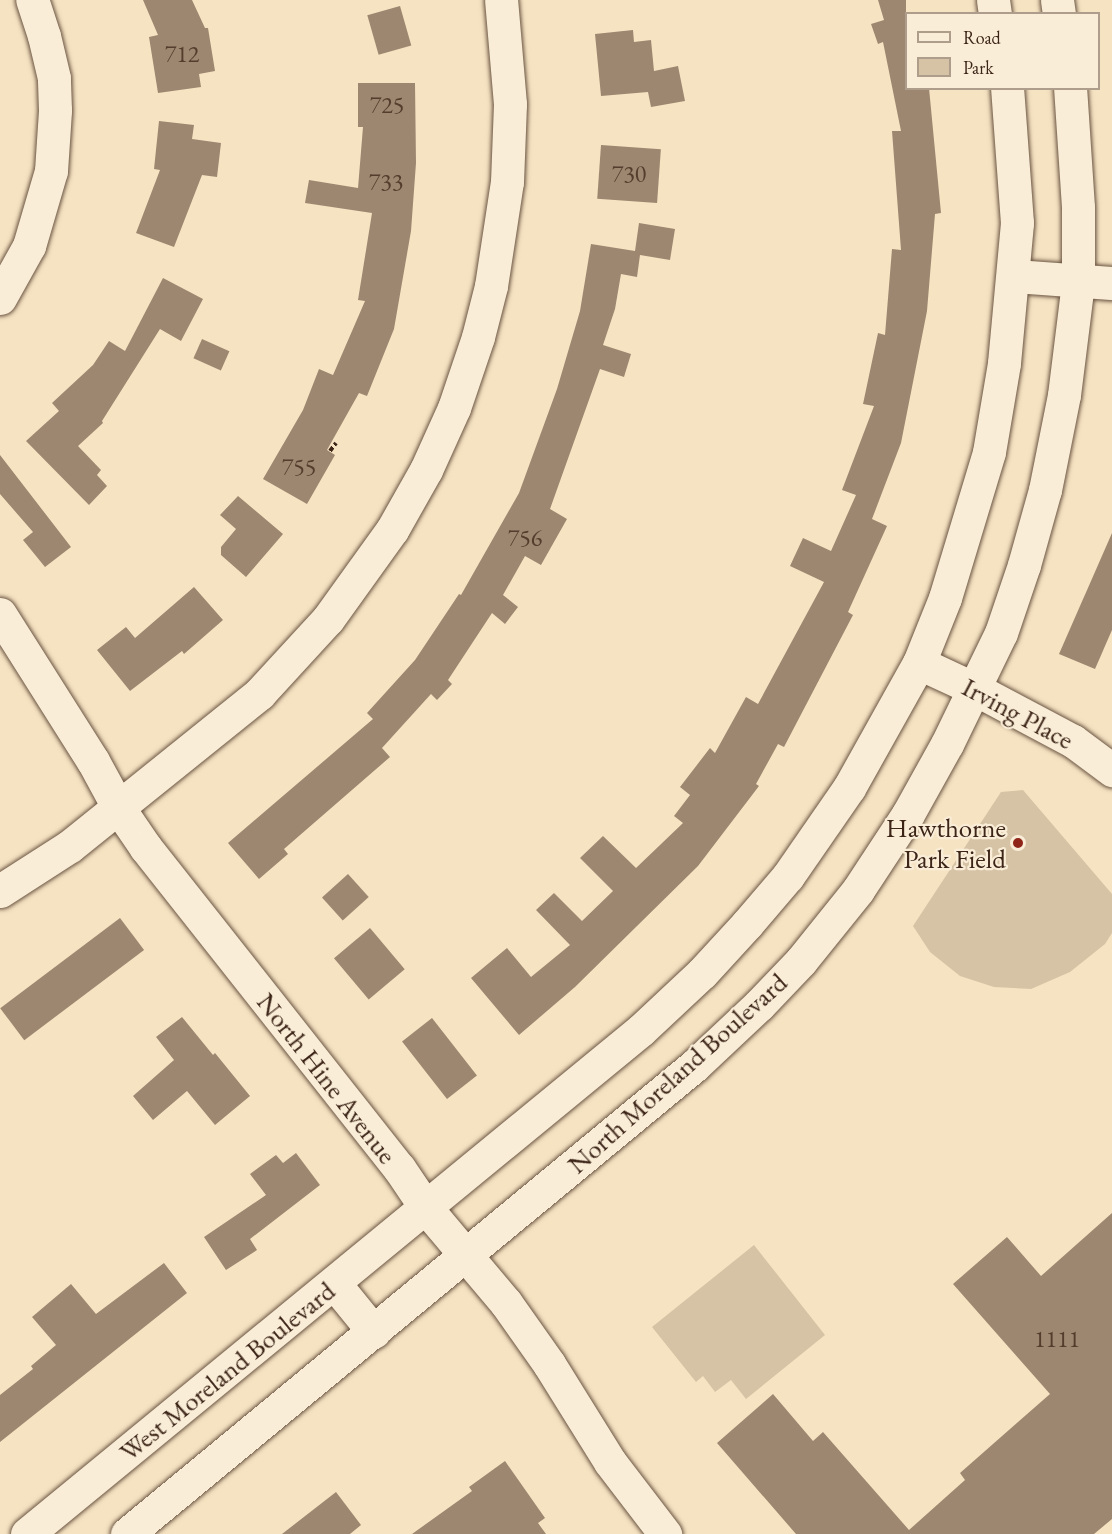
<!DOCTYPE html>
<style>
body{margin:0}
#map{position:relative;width:1112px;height:1534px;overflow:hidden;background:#f6e3c2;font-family:"EB Garamond",serif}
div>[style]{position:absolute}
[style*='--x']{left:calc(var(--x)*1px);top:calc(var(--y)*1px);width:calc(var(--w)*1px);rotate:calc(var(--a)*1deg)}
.green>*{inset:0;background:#d6c3a5}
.building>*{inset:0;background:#9d8770;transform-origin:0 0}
.path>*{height:4px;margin-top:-2px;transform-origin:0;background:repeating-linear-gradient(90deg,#3c2417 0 4.5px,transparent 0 7.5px)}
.roads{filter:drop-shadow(0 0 2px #6a5442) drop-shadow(0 0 2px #6a5442)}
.minor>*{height:33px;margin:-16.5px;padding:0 16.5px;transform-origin:16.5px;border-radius:16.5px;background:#f9edd7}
.tertiary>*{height:33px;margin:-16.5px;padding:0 16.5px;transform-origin:16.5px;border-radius:16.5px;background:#f9edd7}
.dots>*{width:16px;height:16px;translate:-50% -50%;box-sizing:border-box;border:3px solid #f9edd7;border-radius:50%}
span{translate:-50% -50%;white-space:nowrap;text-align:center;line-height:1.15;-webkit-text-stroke:4.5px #f9edd7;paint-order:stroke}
.number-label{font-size:24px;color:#543d2d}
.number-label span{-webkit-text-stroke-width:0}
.street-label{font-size:27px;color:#3c2417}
.poi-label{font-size:27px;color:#3c2417}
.right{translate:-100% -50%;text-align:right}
.legend{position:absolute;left:905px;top:12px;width:195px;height:78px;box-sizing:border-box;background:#f9edd7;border:2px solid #ad9d8a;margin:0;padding:8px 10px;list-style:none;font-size:18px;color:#3c2417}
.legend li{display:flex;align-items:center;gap:12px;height:30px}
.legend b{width:30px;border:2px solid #ad9d8a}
</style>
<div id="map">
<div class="green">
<div style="clip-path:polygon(1023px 790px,1112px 894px,1112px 933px,1105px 944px,1070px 972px,1031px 989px,994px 987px,960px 976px,930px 952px,913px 926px,1001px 792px)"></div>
<div style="clip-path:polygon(754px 1245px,825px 1335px,746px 1399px,731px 1380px,715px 1392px,703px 1376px,696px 1382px,652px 1327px)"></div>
</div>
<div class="building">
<div style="clip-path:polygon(143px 0,192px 0,205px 28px,208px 28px,215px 71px,199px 74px,201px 87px,158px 93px,149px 37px,158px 35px)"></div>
<div style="clip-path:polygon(878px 0,906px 0,906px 88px,929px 88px,941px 213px,935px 214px,927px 311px,901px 443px,872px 519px,887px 526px,848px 612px,853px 615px,784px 747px,778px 744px,756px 784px,759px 786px,698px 866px,575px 987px,519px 1035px,471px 978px,507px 948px,531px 977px,570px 945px,536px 910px,554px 893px,582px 921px,613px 891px,580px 858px,603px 836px,636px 868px,683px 823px,674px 816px,690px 795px,680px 787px,710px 748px,715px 753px,746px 697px,758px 704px,824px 582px,790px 566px,803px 538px,831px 551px,856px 495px,842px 490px,874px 406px,863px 404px,878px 333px,885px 335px,892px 249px,901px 250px,892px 131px,901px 131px,883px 42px,878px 44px,871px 24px,884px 20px)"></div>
<div style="left:400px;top:6px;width:41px;height:34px;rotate:74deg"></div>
<div style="clip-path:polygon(633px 30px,634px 42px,651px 40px,654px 71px,678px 66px,685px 101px,651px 107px,648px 92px,601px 96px,595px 34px)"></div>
<div style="clip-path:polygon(358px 83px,415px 83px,416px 163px,411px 231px,394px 329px,367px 396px,359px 393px,327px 450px,335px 455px,307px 504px,263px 479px,303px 410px,319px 369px,333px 375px,365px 301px,358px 300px,372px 213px,305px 203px,309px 180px,358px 188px,363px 127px,358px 127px)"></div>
<div style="clip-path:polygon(159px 121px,194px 125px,192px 139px,221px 143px,217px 177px,202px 175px,174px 247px,136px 233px,160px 170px,154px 169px)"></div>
<div style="left:601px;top:145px;width:60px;height:54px;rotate:4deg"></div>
<div style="clip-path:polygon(639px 223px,675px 229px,670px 260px,640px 255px,637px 277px,621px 274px,615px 309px,603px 345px,631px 354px,624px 377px,600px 369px,550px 509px,567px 519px,541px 565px,525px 556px,503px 595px,518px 607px,505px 624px,492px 613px,448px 680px,452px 684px,437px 700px,431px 694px,382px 748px,390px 757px,284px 849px,288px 854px,259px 879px,228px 843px,373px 719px,367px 713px,415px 660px,459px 594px,461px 595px,519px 493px,557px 389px,580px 311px,591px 244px,635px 251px)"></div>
<div style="clip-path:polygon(163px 278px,203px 299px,181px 341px,160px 329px,102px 421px,103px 423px,78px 446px,101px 470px,97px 475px,107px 486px,89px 505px,26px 441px,59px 411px,52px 403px,93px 365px,109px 341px,125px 351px)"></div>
<div style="left:202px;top:339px;width:30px;height:21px;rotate:24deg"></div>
<div style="clip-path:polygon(0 455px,71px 547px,45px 567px,23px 540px,33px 532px,0 494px)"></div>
<div style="clip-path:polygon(238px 496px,283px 534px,246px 577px,221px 555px,221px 547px,236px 529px,220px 515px)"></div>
<div style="clip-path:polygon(1112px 533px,1112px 630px,1095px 669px,1059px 654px)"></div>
<div style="clip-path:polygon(194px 587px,223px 620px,184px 654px,182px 651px,130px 691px,97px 650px,126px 627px,135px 638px)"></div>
<div style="left:348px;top:874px;width:31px;height:35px;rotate:48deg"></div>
<div style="left:120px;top:918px;width:40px;height:150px;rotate:53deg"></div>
<div style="left:370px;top:928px;width:54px;height:47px;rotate:50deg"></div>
<div style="clip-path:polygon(182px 1017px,213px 1055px,215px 1053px,250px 1096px,215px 1125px,187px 1091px,153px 1120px,133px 1096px,174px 1060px,156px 1037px)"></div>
<div style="left:432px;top:1018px;width:73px;height:38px;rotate:52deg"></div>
<div style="clip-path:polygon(296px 1153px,320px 1185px,250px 1239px,257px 1250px,226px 1270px,204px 1237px,266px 1195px,250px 1174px,276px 1155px,283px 1163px)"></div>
<div style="clip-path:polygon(1112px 1213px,1112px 1519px,1094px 1534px,796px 1534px,717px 1443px,773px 1394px,813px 1441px,823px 1432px,909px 1530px,965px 1480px,960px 1473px,1050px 1394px,953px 1284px,1007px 1237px,1041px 1276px)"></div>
<div style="clip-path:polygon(164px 1263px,187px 1293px,0 1442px,0 1395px,33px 1369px,31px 1366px,56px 1345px,32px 1317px,71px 1284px,96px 1314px)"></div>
<div style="clip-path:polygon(505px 1461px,545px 1518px,538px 1523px,546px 1534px,412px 1534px,472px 1491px,469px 1487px)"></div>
<div style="clip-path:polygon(336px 1492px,361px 1525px,350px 1534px,282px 1534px)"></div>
</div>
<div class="path">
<div style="--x:330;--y:451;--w:10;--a:-53"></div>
</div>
<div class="roads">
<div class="minor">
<div style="--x:1014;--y:276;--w:98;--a:4.1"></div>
<div style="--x:0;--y:298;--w:60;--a:-60.9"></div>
<div style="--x:29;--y:246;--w:78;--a:-73.7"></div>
<div style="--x:51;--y:171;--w:61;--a:-86.2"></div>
<div style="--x:55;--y:110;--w:32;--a:-92"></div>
<div style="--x:54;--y:78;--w:43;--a:-103.4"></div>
<div style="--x:44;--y:36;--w:38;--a:-108"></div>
<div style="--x:0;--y:614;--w:174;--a:57.7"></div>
<div style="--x:93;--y:761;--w:52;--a:61.5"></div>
<div style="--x:118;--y:807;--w:50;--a:55.7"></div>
<div style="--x:146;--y:848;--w:408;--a:51.7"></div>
<div style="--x:399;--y:1168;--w:48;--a:56"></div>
<div style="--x:426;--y:1208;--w:124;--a:49.9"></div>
<div style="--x:506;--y:1303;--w:75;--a:54.8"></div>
<div style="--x:549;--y:1364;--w:115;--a:58.1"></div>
<div style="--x:610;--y:1462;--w:91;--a:52.6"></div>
<div style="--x:919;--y:663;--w:62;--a:24.9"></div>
<div style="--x:975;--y:689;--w:111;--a:28"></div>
<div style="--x:1073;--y:741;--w:49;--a:36.6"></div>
<div style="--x:0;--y:891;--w:83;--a:-32.7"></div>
<div style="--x:70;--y:846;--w:243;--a:-38.8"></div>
<div style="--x:259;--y:694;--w:102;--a:-47.4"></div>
<div style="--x:328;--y:619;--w:110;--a:-54.3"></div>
<div style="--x:392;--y:530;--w:69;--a:-60.5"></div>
<div style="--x:426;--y:470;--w:68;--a:-65.7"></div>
<div style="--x:454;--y:408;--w:75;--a:-71.3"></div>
<div style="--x:478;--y:337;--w:53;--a:-75.7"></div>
<div style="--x:491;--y:286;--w:105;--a:-81.3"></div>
<div style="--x:507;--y:182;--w:78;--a:-87.8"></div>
<div style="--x:510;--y:104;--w:104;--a:-94.9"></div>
</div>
<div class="tertiary">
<div style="--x:993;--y:0;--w:14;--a:82"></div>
<div style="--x:1057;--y:0;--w:14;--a:82"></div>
<div style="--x:334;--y:1283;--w:63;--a:50.8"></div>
<div style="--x:27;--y:1534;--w:794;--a:-39.38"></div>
<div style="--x:641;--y:1030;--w:83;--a:-43.1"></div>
<div style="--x:702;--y:973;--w:67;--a:-47.4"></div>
<div style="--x:747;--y:924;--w:63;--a:-49.5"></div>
<div style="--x:788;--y:876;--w:107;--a:-55.3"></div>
<div style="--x:849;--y:788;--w:143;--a:-60.8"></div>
<div style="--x:919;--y:663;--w:70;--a:-68.2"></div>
<div style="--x:945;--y:598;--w:152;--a:-73.2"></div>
<div style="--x:989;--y:452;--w:90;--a:-80.4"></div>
<div style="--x:1004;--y:363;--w:141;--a:-84.7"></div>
<div style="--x:1017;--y:223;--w:135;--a:-94.2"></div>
<div style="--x:127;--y:1534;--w:735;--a:-39.54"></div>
<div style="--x:694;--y:1066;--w:89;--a:-43.2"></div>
<div style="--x:759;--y:1005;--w:61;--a:-46.3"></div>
<div style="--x:801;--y:961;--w:91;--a:-51.2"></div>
<div style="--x:858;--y:890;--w:91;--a:-56.7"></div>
<div style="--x:908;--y:814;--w:80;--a:-60.9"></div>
<div style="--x:947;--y:744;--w:123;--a:-64.1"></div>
<div style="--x:1001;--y:633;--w:72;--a:-71.3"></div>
<div style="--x:1024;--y:565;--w:78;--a:-74.4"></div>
<div style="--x:1045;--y:490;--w:97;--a:-78.7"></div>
<div style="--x:1064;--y:395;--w:114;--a:-82.9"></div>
<div style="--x:1078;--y:282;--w:75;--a:-90"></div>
<div style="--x:1078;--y:207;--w:119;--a:-93.8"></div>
</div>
</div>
<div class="dots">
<div style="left:1018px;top:843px;background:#8f2418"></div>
</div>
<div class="number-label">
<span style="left:182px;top:54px">712</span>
<span style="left:387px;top:105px">725</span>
<span style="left:629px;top:174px">730</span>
<span style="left:386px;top:182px">733</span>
<span style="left:299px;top:467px">755</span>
<span style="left:525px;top:538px">756</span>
<span style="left:1057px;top:1339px">1111</span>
</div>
<div class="street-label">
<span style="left:1018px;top:713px;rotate:28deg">Irving Place</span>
<span style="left:677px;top:1073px;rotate:-42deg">North Moreland Boulevard</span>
<span style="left:327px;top:1078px;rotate:52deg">North Hine Avenue</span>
<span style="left:227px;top:1371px;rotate:-39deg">West Moreland Boulevard</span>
</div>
<div class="poi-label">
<span class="right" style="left:1006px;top:843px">Hawthorne<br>Park Field</span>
</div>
<ul class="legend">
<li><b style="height:8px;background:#f9edd7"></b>Road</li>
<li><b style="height:16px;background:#d6c3a5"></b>Park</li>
</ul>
</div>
